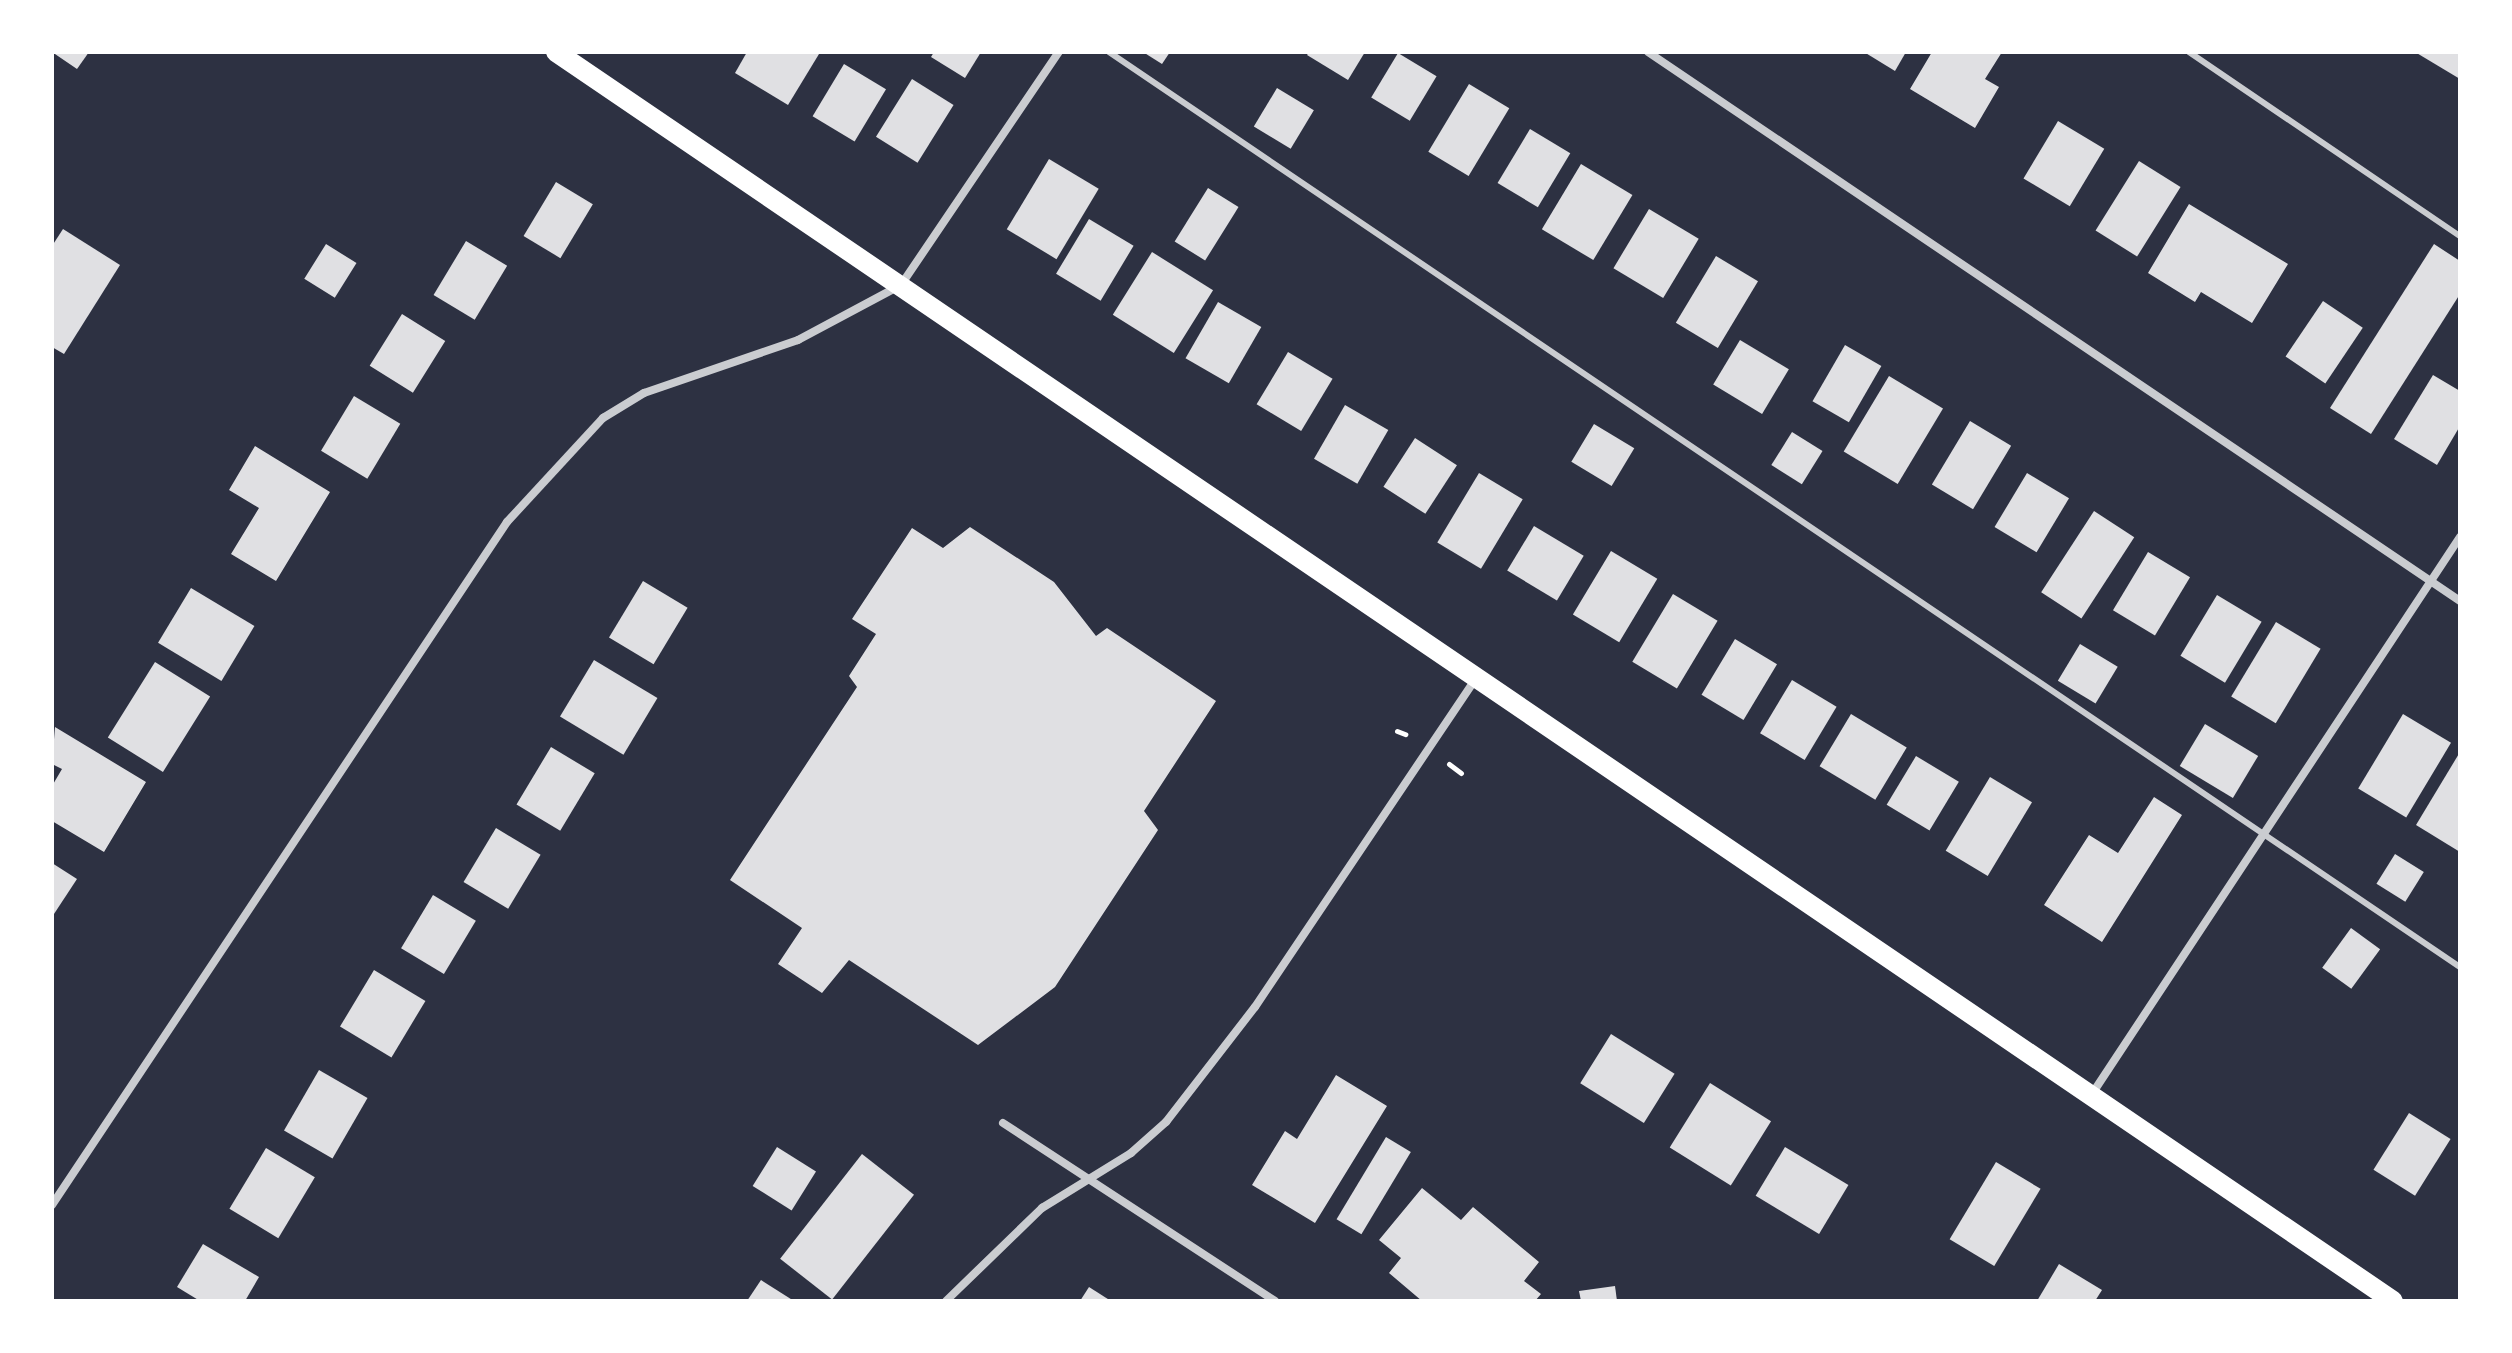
<!DOCTYPE html>
<style>
body{margin:0}
#map{position:relative;width:2512px;height:1353px;overflow:hidden;background:#2d3142;font-family:Bitter,serif}
div>[style]{position:absolute}
[style*='--x']{left:calc(var(--x)*1px);top:calc(var(--y)*1px);width:calc(var(--w)*1px);rotate:calc(var(--a)*1deg)}
.building>*{inset:0;background:#e0e0e3;transform-origin:0 0}
.path>*{height:5px;margin:-2.5px;padding:0 2.5px;transform-origin:2.5px;border-radius:2.5px;background:#fff}
.service>*{height:6px;margin:-3px;padding:0 3px;transform-origin:3px;border-radius:3px;background:#caccd0}
.minor>*{height:8px;margin:-4px;padding:0 4px;transform-origin:4px;border-radius:4px;background:#caccd0}
.primary>*{height:20px;margin:-10px;padding:0 10px;transform-origin:10px;border-radius:10px;background:#fff}
span{translate:-50% -50%;white-space:nowrap;text-align:center;line-height:1.15;-webkit-text-stroke:8px #fff;paint-order:stroke}
.frame{position:absolute;inset:0;border:54px solid #fff;pointer-events:none}
</style>
<div id="map">
<div class="building">
<div style="clip-path:polygon(52px 52px,89px 52px,77px 69px)"></div>
<div style="clip-path:polygon(747px 52px,816px 52px,819px 54px,788px 105px,735px 73px)"></div>
<div style="clip-path:polygon(934px 52px,981px 52px,965px 78px,931px 57px)"></div>
<div style="clip-path:polygon(1143px 52px,1170px 52px,1162px 64px)"></div>
<div style="clip-path:polygon(1309px 52px,1365px 52px,1348px 80px,1307px 55px)"></div>
<div style="clip-path:polygon(1864px 52px,1906px 52px,1895px 71px)"></div>
<div style="clip-path:polygon(1932px 52px,2002px 52px,1985px 79px,1999px 87px,1975px 128px,1910px 89px)"></div>
<div style="clip-path:polygon(2415px 52px,2460px 52px,2460px 79px)"></div>
<div style="left:1398px;top:53px;width:45px;height:52px;rotate:31deg"></div>
<div style="left:844px;top:64px;width:49px;height:61px;rotate:31deg"></div>
<div style="left:912px;top:79px;width:49px;height:68px;rotate:32deg"></div>
<div style="left:1469px;top:84px;width:47px;height:79px;rotate:31deg"></div>
<div style="left:1277px;top:88px;width:43px;height:45px;rotate:31deg"></div>
<div style="left:2058px;top:121px;width:54px;height:67px;rotate:31deg"></div>
<div style="left:1530px;top:129px;width:47px;height:63px;rotate:31deg"></div>
<div style="left:1049px;top:159px;width:58px;height:82px;rotate:31deg"></div>
<div style="left:2139px;top:161px;width:49px;height:82px;rotate:32deg"></div>
<div style="left:1581px;top:164px;width:60px;height:76px;rotate:31deg"></div>
<div style="left:556px;top:182px;width:43px;height:63px;rotate:31deg"></div>
<div style="left:1208px;top:188px;width:36px;height:63px;rotate:32deg"></div>
<div style="clip-path:polygon(2189px 204px,2288px 264px,2252px 323px,2201px 292px,2195px 302px,2148px 273px)"></div>
<div style="left:1649px;top:209px;width:58px;height:69px;rotate:31deg"></div>
<div style="left:1089px;top:219px;width:52px;height:64px;rotate:31deg"></div>
<div style="clip-path:polygon(63px 229px,120px 265px,64px 354px,52px 347px,52px 246px)"></div>
<div style="left:466px;top:241px;width:48px;height:63px;rotate:31deg"></div>
<div style="left:326px;top:244px;width:36px;height:41px;rotate:32deg"></div>
<div style="clip-path:polygon(2434px 244px,2460px 261px,2460px 294px,2371px 434px,2330px 408px)"></div>
<div style="left:1152px;top:252px;width:72px;height:74px;rotate:32deg"></div>
<div style="left:1716px;top:256px;width:49px;height:78px;rotate:31deg"></div>
<div style="left:2323px;top:301px;width:48px;height:67px;rotate:34deg"></div>
<div style="left:1218px;top:302px;width:50px;height:65px;rotate:30deg"></div>
<div style="left:402px;top:314px;width:51px;height:61px;rotate:32deg"></div>
<div style="left:1740px;top:340px;width:57px;height:52px;rotate:31deg"></div>
<div style="left:1845px;top:345px;width:42px;height:65px;rotate:30deg"></div>
<div style="left:1288px;top:352px;width:52px;height:61px;rotate:31deg"></div>
<div style="clip-path:polygon(2433px 375px,2460px 391px,2460px 426px,2437px 465px,2394px 439px)"></div>
<div style="left:1889px;top:376px;width:63px;height:88px;rotate:31deg"></div>
<div style="left:354px;top:396px;width:54px;height:64px;rotate:31deg"></div>
<div style="left:1345px;top:405px;width:50px;height:62px;rotate:30deg"></div>
<div style="left:1970px;top:421px;width:48px;height:74px;rotate:31deg"></div>
<div style="left:1594px;top:424px;width:47px;height:44px;rotate:31deg"></div>
<div style="left:1792px;top:432px;width:36px;height:39px;rotate:32deg"></div>
<div style="left:1415px;top:438px;width:50px;height:58px;rotate:33deg"></div>
<div style="clip-path:polygon(255px 446px,330px 492px,276px 581px,231px 554px,259px 508px,229px 490px)"></div>
<div style="left:1479px;top:473px;width:51px;height:81px;rotate:31deg"></div>
<div style="left:2027px;top:473px;width:49px;height:63px;rotate:31deg"></div>
<div style="left:2094px;top:511px;width:48px;height:97px;rotate:33deg"></div>
<div style="left:1534px;top:526px;width:58px;height:52px;rotate:31deg"></div>
<div style="clip-path:polygon(970px 527px,1054px 582px,1096px 636px,1107px 628px,1216px 701px,1144px 811px,1158px 830px,1055px 987px,978px 1045px,849px 960px,822px 993px,778px 964px,802px 928px,730px 880px,857px 687px,849px 676px,876px 634px,852px 619px,912px 528px,943px 548px)"></div>
<div style="left:1611px;top:551px;width:54px;height:74px;rotate:31deg"></div>
<div style="left:2148px;top:552px;width:49px;height:68px;rotate:31deg"></div>
<div style="left:643px;top:581px;width:52px;height:66px;rotate:31deg"></div>
<div style="left:191px;top:588px;width:74px;height:64px;rotate:31deg"></div>
<div style="left:1673px;top:594px;width:52px;height:79px;rotate:31deg"></div>
<div style="left:2217px;top:595px;width:52px;height:71px;rotate:31deg"></div>
<div style="left:2276px;top:622px;width:52px;height:87px;rotate:31deg"></div>
<div style="left:1735px;top:639px;width:49px;height:65px;rotate:31deg"></div>
<div style="left:2080px;top:644px;width:44px;height:43px;rotate:31deg"></div>
<div style="left:594px;top:660px;width:74px;height:66px;rotate:31deg"></div>
<div style="left:155px;top:662px;width:65px;height:89px;rotate:32deg"></div>
<div style="left:1792px;top:680px;width:52px;height:62px;rotate:31deg"></div>
<div style="left:1851px;top:714px;width:65px;height:61px;rotate:31deg"></div>
<div style="left:2403px;top:714px;width:56px;height:87px;rotate:31deg"></div>
<div style="left:2205px;top:724px;width:62px;height:49px;rotate:31deg"></div>
<div style="clip-path:polygon(55px 727px,146px 782px,104px 852px,52px 821px,52px 786px,62px 769px,52px 764px)"></div>
<div style="left:551px;top:747px;width:51px;height:67px;rotate:31deg"></div>
<div style="clip-path:polygon(2460px 752px,2460px 852px,2416px 825px)"></div>
<div style="left:1916px;top:756px;width:50px;height:57px;rotate:31deg"></div>
<div style="left:1990px;top:777px;width:49px;height:86px;rotate:31deg"></div>
<div style="clip-path:polygon(2154px 797px,2182px 815px,2102px 942px,2044px 905px,2089px 835px,2118px 853px)"></div>
<div style="left:496px;top:828px;width:52px;height:63px;rotate:31deg"></div>
<div style="left:2395px;top:854px;width:34px;height:35px;rotate:32deg"></div>
<div style="clip-path:polygon(52px 863px,77px 879px,52px 917px)"></div>
<div style="left:433px;top:895px;width:50px;height:62px;rotate:31deg"></div>
<div style="left:2351px;top:928px;width:36px;height:49px;rotate:36deg"></div>
<div style="left:374px;top:970px;width:60px;height:66px;rotate:31deg"></div>
<div style="left:1611px;top:1034px;width:75px;height:58px;rotate:32deg"></div>
<div style="left:319px;top:1070px;width:56px;height:70px;rotate:30deg"></div>
<div style="clip-path:polygon(1336px 1075px,1387px 1106px,1315px 1223px,1252px 1185px,1285px 1131px,1297px 1139px)"></div>
<div style="left:1710px;top:1083px;width:72px;height:76px;rotate:32deg"></div>
<div style="left:2409px;top:1113px;width:49px;height:67px;rotate:32deg"></div>
<div style="left:1386px;top:1137px;width:29px;height:96px;rotate:31deg"></div>
<div style="left:777px;top:1147px;width:46px;height:46px;rotate:32deg"></div>
<div style="left:1785px;top:1147px;width:74px;height:57px;rotate:31deg"></div>
<div style="left:266px;top:1148px;width:57px;height:71px;rotate:31deg"></div>
<div style="left:862px;top:1154px;width:66px;height:133px;rotate:38deg"></div>
<div style="left:1996px;top:1162px;width:52px;height:90px;rotate:31deg"></div>
<div style="clip-path:polygon(1422px 1188px,1461px 1220px,1473px 1207px,1539px 1262px,1524px 1281px,1541px 1294px,1535px 1301px,1422px 1301px,1389px 1273px,1401px 1258px,1379px 1240px)"></div>
<div style="clip-path:polygon(203px 1244px,259px 1277px,245px 1301px,200px 1301px,177px 1287px)"></div>
<div style="clip-path:polygon(2059px 1264px,2102px 1290px,2095px 1301px,2037px 1301px)"></div>
<div style="clip-path:polygon(761px 1280px,794px 1301px,747px 1301px)"></div>
<div style="clip-path:polygon(1615px 1286px,1617px 1301px,1581px 1301px,1579px 1291px)"></div>
<div style="clip-path:polygon(1089px 1287px,1111px 1301px,1080px 1301px)"></div>
</div>
<div class="path">
<div style="--x:1397;--y:731;--w:9;--a:21"></div>
<div style="--x:1449;--y:764;--w:15;--a:37"></div>
</div>
<div class="service">
<div style="--x:1109;--y:52;--w:1632;--a:34.11"></div>
<div style="--x:2189;--y:52;--w:328;--a:34.2"></div>
</div>
<div class="minor">
<div style="--x:1648;--y:52;--w:980;--a:34.06"></div>
<div style="--x:2092;--y:1094;--w:668;--a:-56.55"></div>
<div style="--x:1003;--y:1123;--w:325;--a:33.2"></div>
<div style="--x:52;--y:1205;--w:821;--a:-56.33"></div>
<div style="--x:507;--y:522;--w:142;--a:-47.3"></div>
<div style="--x:603;--y:418;--w:48;--a:-31.4"></div>
<div style="--x:644;--y:393;--w:163;--a:-19"></div>
<div style="--x:798;--y:340;--w:117;--a:-28.1"></div>
<div style="--x:901;--y:285;--w:282;--a:-55.9"></div>
<div style="--x:946;--y:1301;--w:134;--a:-44.1"></div>
<div style="--x:1042;--y:1208;--w:105;--a:-31.7"></div>
<div style="--x:1131;--y:1153;--w:47;--a:-41.5"></div>
<div style="--x:1166;--y:1122;--w:145;--a:-52.3"></div>
<div style="--x:1255;--y:1007;--w:395;--a:-56.1"></div>
</div>
<div class="primary">
<div style="--x:556;--y:52;--w:2221;--a:34.21"></div>
</div>
<div class="frame"></div>
</div>
